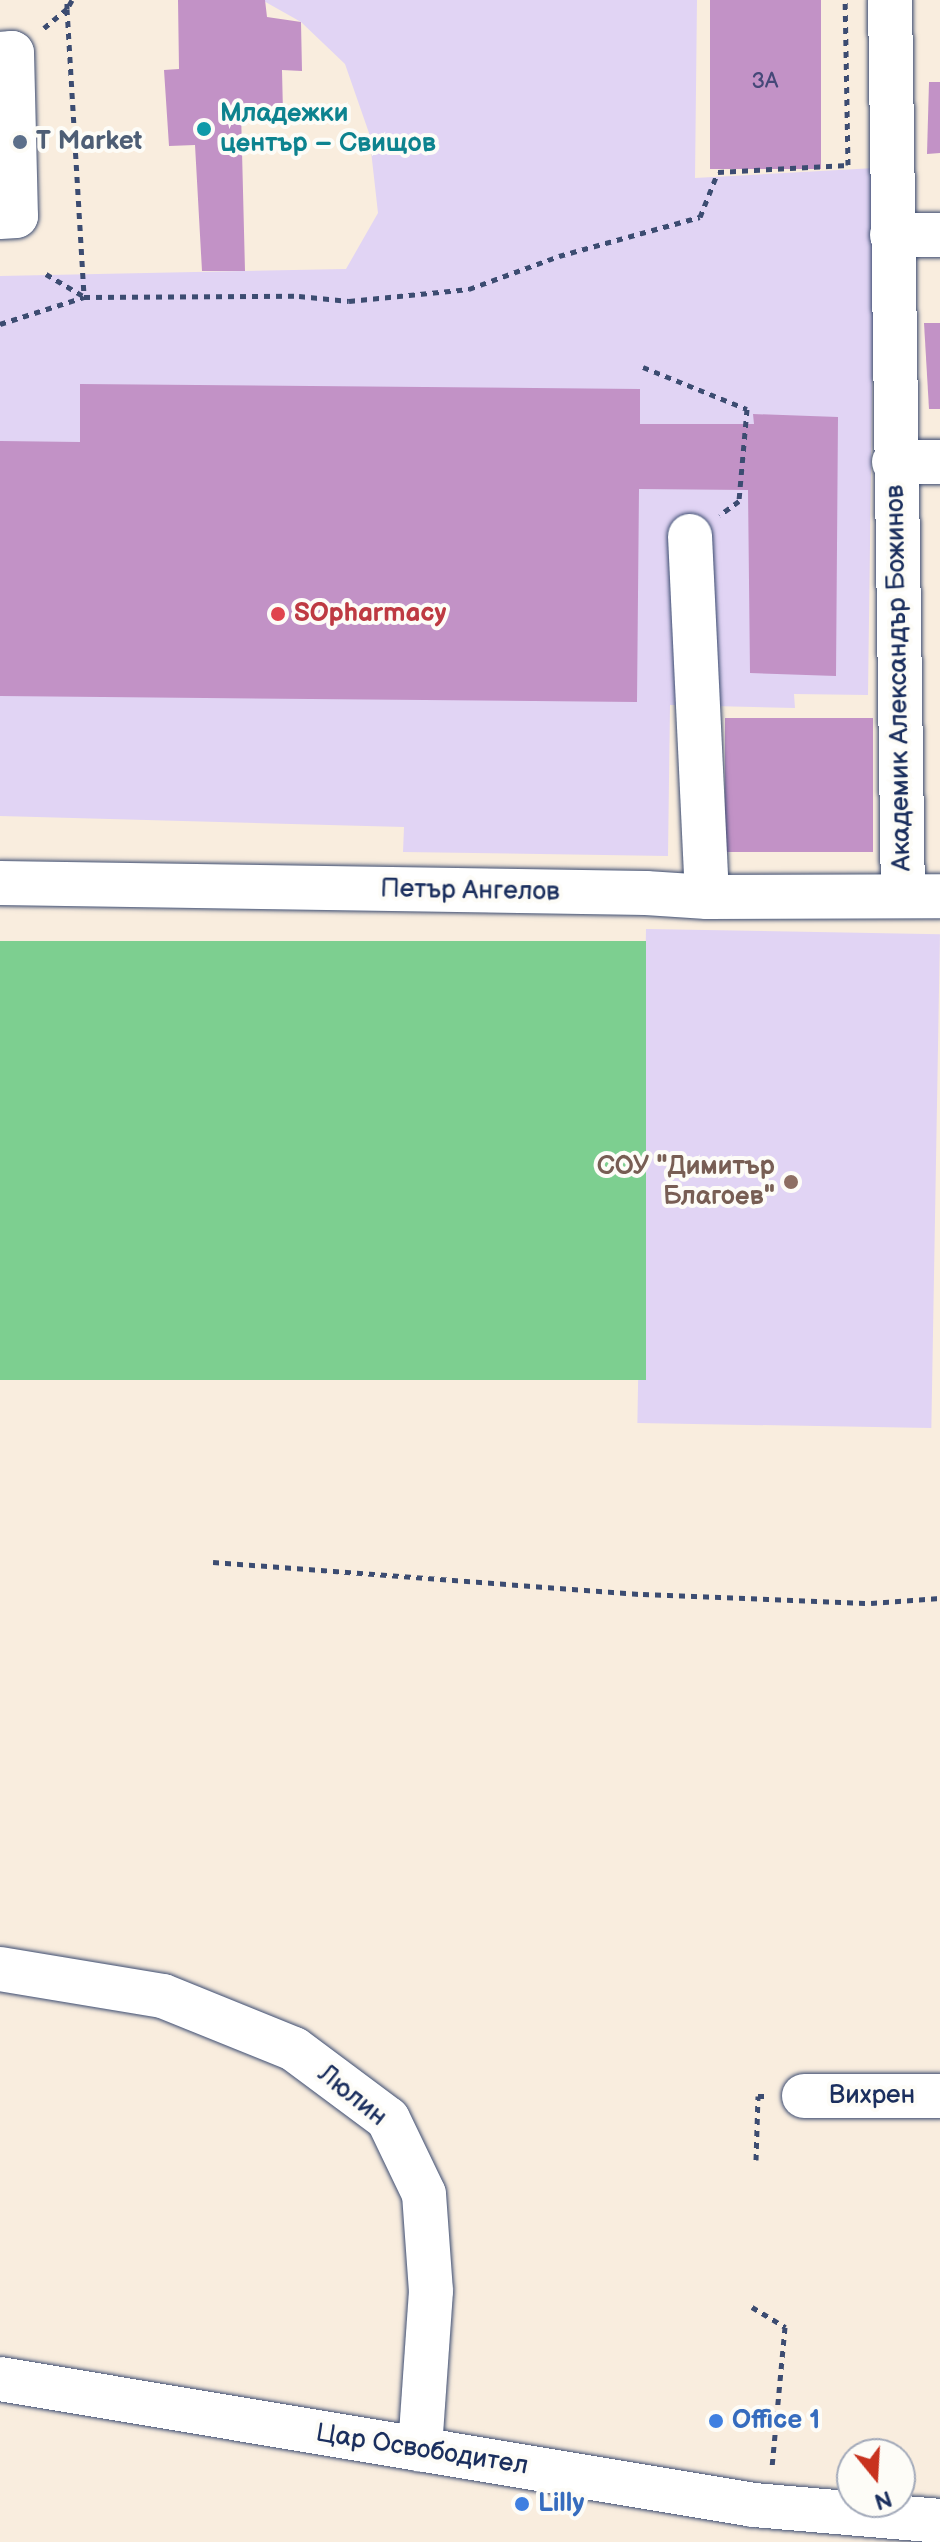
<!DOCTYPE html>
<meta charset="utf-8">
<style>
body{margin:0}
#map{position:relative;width:940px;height:2542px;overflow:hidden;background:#f9edde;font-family:"Balsamiq Sans",sans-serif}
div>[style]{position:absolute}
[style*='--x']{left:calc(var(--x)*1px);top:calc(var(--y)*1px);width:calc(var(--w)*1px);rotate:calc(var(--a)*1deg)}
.built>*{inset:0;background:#e1d4f4;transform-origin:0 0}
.green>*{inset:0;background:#7dcf90;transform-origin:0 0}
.building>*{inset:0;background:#c292c6;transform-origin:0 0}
.path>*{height:5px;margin-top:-2.5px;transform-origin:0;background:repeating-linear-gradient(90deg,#3c4c71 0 6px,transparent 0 12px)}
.roads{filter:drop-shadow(0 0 2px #3c4c71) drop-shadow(0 0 2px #3c4c71)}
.minor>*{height:44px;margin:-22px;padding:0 22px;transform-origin:22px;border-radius:22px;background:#fff}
.dots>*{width:22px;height:22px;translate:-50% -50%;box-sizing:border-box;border:4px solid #fdfcf7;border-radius:50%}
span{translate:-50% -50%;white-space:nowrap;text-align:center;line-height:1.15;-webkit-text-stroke:8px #fdfcf7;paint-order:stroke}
.number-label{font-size:22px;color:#454878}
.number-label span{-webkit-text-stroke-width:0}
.culture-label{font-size:26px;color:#0d838f;font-weight:700}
.left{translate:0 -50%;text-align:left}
.service-label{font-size:26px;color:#4e5e75;font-weight:700}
.health-label{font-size:26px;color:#be3a42;font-weight:700}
.street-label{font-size:26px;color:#1b2f5e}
.education-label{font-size:26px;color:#785e54;font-weight:700}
.right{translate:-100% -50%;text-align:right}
.shop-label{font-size:26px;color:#366cbe;font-weight:700}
.north{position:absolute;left:836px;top:2438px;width:80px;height:80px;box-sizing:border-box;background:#fdfcf7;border:2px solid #a3aaba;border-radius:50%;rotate:162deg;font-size:22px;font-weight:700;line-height:32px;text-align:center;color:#1b2f5e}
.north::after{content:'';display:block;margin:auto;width:28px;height:36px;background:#c8321e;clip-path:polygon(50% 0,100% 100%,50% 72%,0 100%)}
</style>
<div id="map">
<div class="built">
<div style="clip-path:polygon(262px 0,697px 0,695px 178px,875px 168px,868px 695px,794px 694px,795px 708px,670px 705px,668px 856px,403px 852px,404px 827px,0 816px,0 276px,346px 269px,378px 213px,369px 133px,345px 64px,301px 22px)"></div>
<div style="left:646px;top:929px;width:294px;height:494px;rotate:1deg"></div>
</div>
<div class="green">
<div style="left:0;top:941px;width:646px;height:439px"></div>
</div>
<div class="building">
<div style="clip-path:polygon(178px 0,265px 0,267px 17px,301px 22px,302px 71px,282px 70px,283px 113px,241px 111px,245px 271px,202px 271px,195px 145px,169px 146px,164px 70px,179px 69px)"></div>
<div style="left:710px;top:0;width:111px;height:169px"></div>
<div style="clip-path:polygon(929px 82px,940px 82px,940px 153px,927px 154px)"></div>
<div style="clip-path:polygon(924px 323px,940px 323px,940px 409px,929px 409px)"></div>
<div style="clip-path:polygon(80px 384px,640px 389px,640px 424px,754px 424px,753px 414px,838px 417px,836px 676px,750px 673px,748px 490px,639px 489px,637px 702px,0 696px,0 441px,80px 442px)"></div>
<div style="left:725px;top:718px;width:148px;height:134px"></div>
</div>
<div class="path">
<div style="--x:72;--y:0;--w:10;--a:119"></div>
<div style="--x:67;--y:9;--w:289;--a:86.6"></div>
<div style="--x:44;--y:28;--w:30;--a:-40"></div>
<div style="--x:67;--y:9;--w:9;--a:-90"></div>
<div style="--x:46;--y:274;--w:43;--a:30.7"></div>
<div style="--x:0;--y:324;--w:88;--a:-17.8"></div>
<div style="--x:84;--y:297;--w:215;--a:-0.3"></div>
<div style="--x:299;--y:296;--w:50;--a:5.7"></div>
<div style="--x:349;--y:301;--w:121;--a:-5.7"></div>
<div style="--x:469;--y:289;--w:96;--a:-20.1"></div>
<div style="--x:559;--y:256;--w:146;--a:-15.5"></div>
<div style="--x:700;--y:217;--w:48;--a:-68.2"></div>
<div style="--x:718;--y:172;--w:130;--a:-3.1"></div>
<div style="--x:848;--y:165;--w:165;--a:-91"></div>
<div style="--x:643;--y:367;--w:112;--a:22"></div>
<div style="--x:747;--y:409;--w:92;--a:95"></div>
<div style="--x:739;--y:501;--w:24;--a:144"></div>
<div style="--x:213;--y:1562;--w:431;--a:4.3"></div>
<div style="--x:643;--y:1594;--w:228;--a:2.3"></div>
<div style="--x:871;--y:1603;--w:69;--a:-4.1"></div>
<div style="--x:756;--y:2160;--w:64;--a:-88.2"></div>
<div style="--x:758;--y:2096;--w:9;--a:0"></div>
<div style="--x:752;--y:2307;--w:39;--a:31"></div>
<div style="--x:785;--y:2327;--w:141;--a:95.3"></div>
</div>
<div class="roads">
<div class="minor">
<div style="--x:890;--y:0;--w:895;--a:89.17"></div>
<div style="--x:0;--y:54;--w:12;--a:-5"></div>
<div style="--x:12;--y:53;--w:163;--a:88.6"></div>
<div style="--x:16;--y:216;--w:16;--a:176"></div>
<div style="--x:892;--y:235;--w:48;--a:0"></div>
<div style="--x:894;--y:462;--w:46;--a:0"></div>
<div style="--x:690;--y:536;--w:361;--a:87.3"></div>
<div style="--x:0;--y:883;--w:646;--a:0.89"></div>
<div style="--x:646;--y:893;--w:61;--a:3.8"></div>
<div style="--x:707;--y:897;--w:233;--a:-0.2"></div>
<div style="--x:0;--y:1969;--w:165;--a:9.4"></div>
<div style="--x:163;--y:1996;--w:141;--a:22"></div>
<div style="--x:294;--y:2049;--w:117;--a:36.7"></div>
<div style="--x:388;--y:2119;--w:83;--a:64.4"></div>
<div style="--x:424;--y:2194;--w:97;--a:85.9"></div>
<div style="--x:431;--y:2291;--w:159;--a:94"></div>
<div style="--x:804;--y:2096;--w:136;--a:0"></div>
<div style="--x:0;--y:2379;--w:764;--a:9.49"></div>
<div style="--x:754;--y:2505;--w:187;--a:4.9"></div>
</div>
</div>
<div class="dots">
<div style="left:204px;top:129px;background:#0f9aa8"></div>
<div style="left:20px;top:142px;background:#5c6f8a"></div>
<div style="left:278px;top:614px;background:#e0444e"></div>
<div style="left:791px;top:1182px;background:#8d6e63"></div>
<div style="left:716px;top:2421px;background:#3f7fe0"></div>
<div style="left:522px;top:2504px;background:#3f7fe0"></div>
</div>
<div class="number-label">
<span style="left:765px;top:82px">3А</span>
</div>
<div class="culture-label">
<span class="left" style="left:220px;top:129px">Младежки<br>център – Свищов</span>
</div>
<div class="service-label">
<span class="left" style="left:36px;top:142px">T Market</span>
</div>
<div class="health-label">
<span class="left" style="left:294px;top:614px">SOpharmacy</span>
</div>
<div class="street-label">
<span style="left:899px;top:678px;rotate:-91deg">Академик Александър Божинов</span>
<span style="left:470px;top:891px;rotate:1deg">Петър Ангелов</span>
<span style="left:352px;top:2096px;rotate:39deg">Люлин</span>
<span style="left:872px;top:2096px">Вихрен</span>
<span style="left:422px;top:2450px;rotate:9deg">Цар Освободител</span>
</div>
<div class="education-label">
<span class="right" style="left:775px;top:1182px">СОУ "Димитър<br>Благоев"</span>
</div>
<div class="shop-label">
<span class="left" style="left:732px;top:2421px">Office 1</span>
<span class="left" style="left:538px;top:2504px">Lilly</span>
</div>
<div class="north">N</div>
</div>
